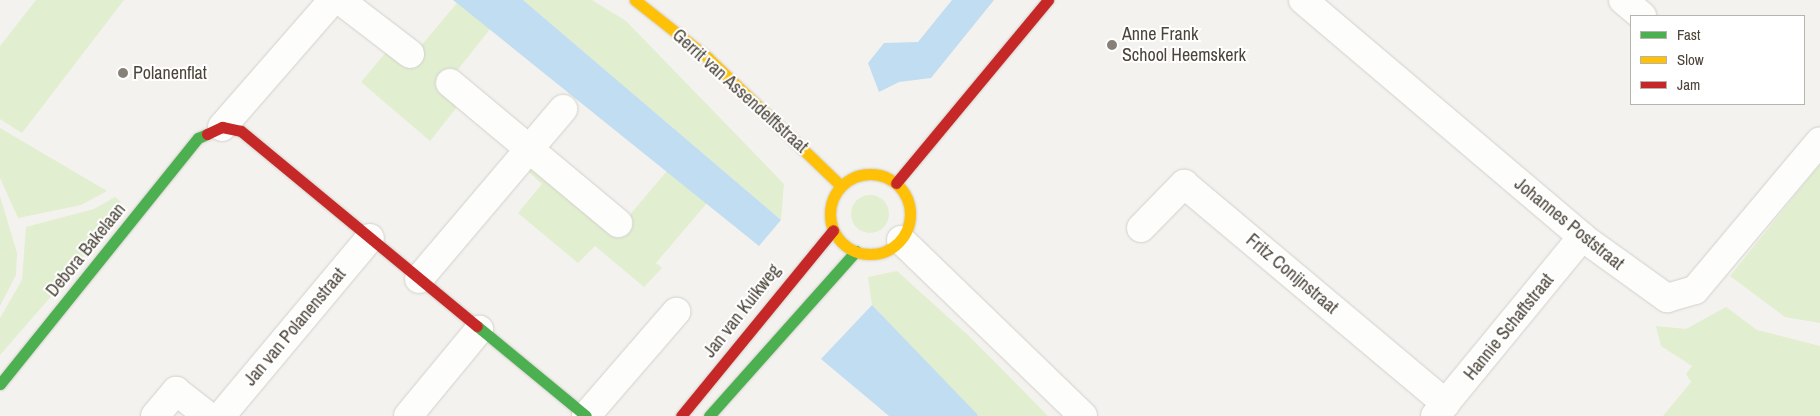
<!DOCTYPE html>
<style>
body{margin:0}
#map{position:relative;width:1820px;height:416px;overflow:hidden;background:#f4f2ee;font-family:"Archivo Narrow",sans-serif}
div>[style]{position:absolute}
[style*='--x']{left:calc(var(--x)*1px);top:calc(var(--y)*1px);width:calc(var(--w)*1px);rotate:calc(var(--a)*1deg)}
.green>*{inset:0;background:#e1eecf}
.round{border-radius:50%}
.water>*{inset:0;background:#c0ddf1}
.roads{filter:drop-shadow(0 0 1px #d2d0cb) drop-shadow(0 0 1px #d2d0cb)}
.street>*{height:28px;margin:-14px;padding:0 14px;transform-origin:14px;border-radius:14px;background:#fdfdfc}
.fast>*{height:11px;margin:-5.5px;padding:0 5.5px;transform-origin:5.5px;border-radius:5.5px;background:#4caf50}
.slow>*{height:11px;margin:-5.5px;padding:0 5.5px;transform-origin:5.5px;border-radius:5.5px;background:#ffc107}
.slow>.ring{margin:-5.5px;padding:0;box-sizing:content-box;background:none;border:11px solid #ffc107;border-radius:50%}
.jam>*{height:11px;margin:-5.5px;padding:0 5.5px;transform-origin:5.5px;border-radius:5.5px;background:#c62828}
.dots>*{width:14px;height:14px;translate:-50% -50%;box-sizing:border-box;border:2px solid #fff;border-radius:50%}
span{translate:-50% -50%;white-space:nowrap;text-align:center;line-height:1.15;-webkit-text-stroke:4px #fff;paint-order:stroke}
.poi-label{font-size:18px;color:#4b4439}
.left{translate:0 -50%;text-align:left}
.street-label{font-size:18px;color:#4b4439}
.legend{position:absolute;left:1630px;top:15px;width:175px;height:90px;box-sizing:border-box;background:#fff;border:1px solid #b7b4b0;margin:0;padding:6px 9px;list-style:none;font-size:15px;color:#4b4439}
.legend li{display:flex;align-items:center;gap:10px;height:25px}
.legend b{width:25px;border:1px solid #b7b4b0}
</style>
<div id="map">
<div class="green">
<div style="clip-path:polygon(36px 0,124px 0,22px 133px,0 119px,0 46px)"></div>
<div style="clip-path:polygon(523px 0,592px 0,626px 21px,784px 184px,781px 220px)"></div>
<div style="clip-path:polygon(457px 3px,490px 29px,445px 86px,461px 102px,430px 141px,361px 82px,392px 45px,409px 60px)"></div>
<div style="clip-path:polygon(0 128px,107px 191px,81px 205px,18px 218px,0 178px)"></div>
<div style="clip-path:polygon(1820px 164px,1820px 323px,1785px 317px,1730px 276px)"></div>
<div style="clip-path:polygon(530px 165px,616px 231px,667px 171px,707px 203px,656px 263px,662px 268px,644px 287px,595px 246px,578px 263px,518px 213px,542px 184px,524px 168px)"></div>
<div class="round" style="left:851px;top:195px;width:38px;height:38px"></div>
<div style="clip-path:polygon(0 196px,17px 253px,16px 275px,0 306px)"></div>
<div style="clip-path:polygon(115px 197px,121px 202px,101px 225px,108px 231px,0 355px,0 318px,22px 280px,26px 227px,94px 209px)"></div>
<div style="clip-path:polygon(897px 271px,970px 337px,1048px 416px,978px 416px,872px 305px,868px 277px)"></div>
<div style="clip-path:polygon(1726px 307px,1757px 330px,1820px 346px,1820px 416px,1663px 416px,1691px 382px,1686px 374px,1692px 366px,1661px 346px,1656px 326px,1686px 329px)"></div>
</div>
<div class="water">
<div style="clip-path:polygon(453px 0,523px 0,781px 220px,759px 246px)"></div>
<div style="clip-path:polygon(952px 0,994px 0,931px 78px,899px 82px,879px 92px,868px 63px,884px 43px,918px 42px)"></div>
<div style="clip-path:polygon(872px 305px,977px 414px,978px 416px,889px 416px,821px 359px)"></div>
</div>
<div class="roads">
<div class="street">
<div style="--x:1303;--y:0;--w:366;--a:40.3"></div>
<div style="--x:1582;--y:237;--w:105;--a:35.7"></div>
<div style="--x:1667;--y:298;--w:29;--a:-16"></div>
<div style="--x:1695;--y:290;--w:194;--a:-50"></div>
<div style="--x:1623;--y:0;--w:25;--a:40"></div>
<div style="--x:450;--y:83;--w:219;--a:39.8"></div>
<div style="--x:222;--y:127;--w:167;--a:-48.9"></div>
<div style="--x:332;--y:1;--w:9;--a:0"></div>
<div style="--x:341;--y:1;--w:87;--a:37.5"></div>
<div style="--x:1141;--y:228;--w:62;--a:-45.7"></div>
<div style="--x:1184;--y:184;--w:342;--a:40"></div>
<div style="--x:901;--y:240;--w:253;--a:44"></div>
<div style="--x:419;--y:279;--w:223;--a:-49.7"></div>
<div style="--x:155;--y:416;--w:33;--a:-50"></div>
<div style="--x:176;--y:391;--w:41;--a:38"></div>
<div style="--x:221;--y:416;--w:232;--a:-50.1"></div>
<div style="--x:408;--y:416;--w:112;--a:-50.5"></div>
<div style="--x:586;--y:416;--w:138;--a:-49.1"></div>
<div style="--x:1435;--y:416;--w:232;--a:-50.6"></div>
</div>
<div class="fast">
<div style="--x:477;--y:326;--w:141;--a:39.5"></div>
<div style="--x:0;--y:384;--w:316;--a:-51.2"></div>
<div style="--x:198;--y:138;--w:10;--a:-24"></div>
<div style="--x:709;--y:416;--w:221;--a:-48.3"></div>
</div>
<div class="slow">
<div style="--x:635;--y:0;--w:92;--a:38.4"></div>
<div style="--x:707;--y:57;--w:186;--a:43.9"></div>
<div class="ring" style="left:830px;top:174px;width:69px;height:69px"></div>
</div>
<div class="jam">
<div style="--x:207;--y:134;--w:17;--a:-25"></div>
<div style="--x:222;--y:127;--w:19;--a:12"></div>
<div style="--x:241;--y:131;--w:306;--a:39.6"></div>
<div style="--x:896;--y:183;--w:238;--a:-50.3"></div>
<div style="--x:681;--y:416;--w:240;--a:-50.7"></div>
</div>
</div>
<div class="dots">
<div style="left:1112px;top:45px;background:#868178"></div>
<div style="left:123px;top:73px;background:#868178"></div>
</div>
<div class="poi-label">
<span class="left" style="left:1122px;top:45px">Anne Frank<br>School Heemskerk</span>
<span class="left" style="left:133px;top:73px">Polanenflat</span>
</div>
<div class="street-label">
<span style="left:740px;top:91px;rotate:42deg">Gerrit van Assendelftstraat</span>
<span style="left:1569px;top:224px;rotate:39deg">Johannes Poststraat</span>
<span style="left:86px;top:250px;rotate:-51deg">Debora Bakelaan</span>
<span style="left:1292px;top:274px;rotate:40deg">Fritz Conijnstraat</span>
<span style="left:742px;top:311px;rotate:-52deg">Jan van Kuikweg</span>
<span style="left:295px;top:327px;rotate:-50deg">Jan van Polanenstraat</span>
<span style="left:1509px;top:327px;rotate:-51deg">Hannie Schaftstraat</span>
</div>
<ul class="legend">
<li><b style="height:6px;background:#4caf50"></b>Fast</li>
<li><b style="height:6px;background:#ffc107"></b>Slow</li>
<li><b style="height:6px;background:#c62828"></b>Jam</li>
</ul>
</div>
